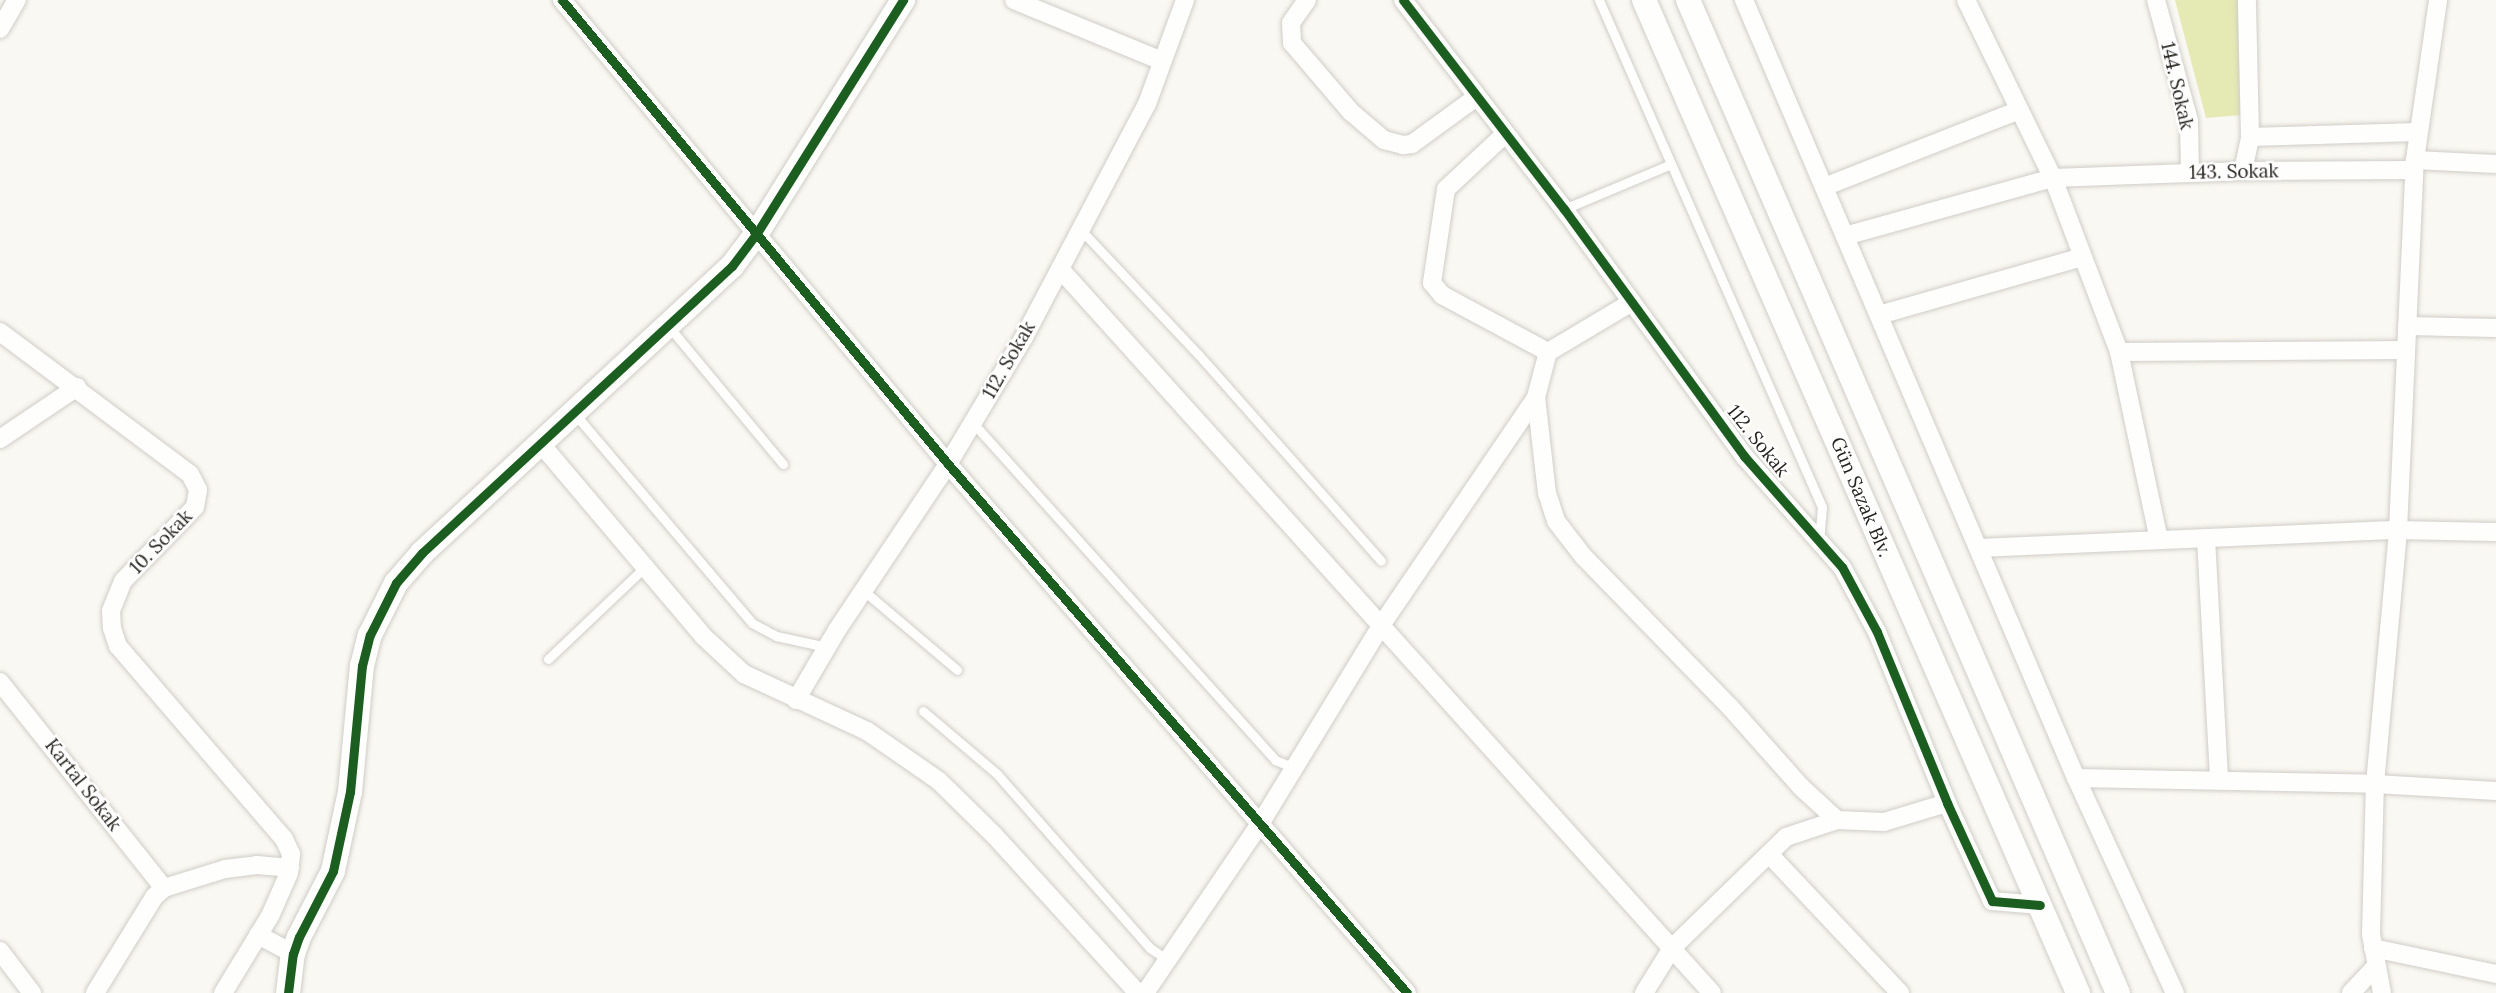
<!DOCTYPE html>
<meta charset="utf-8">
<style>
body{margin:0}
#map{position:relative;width:2496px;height:993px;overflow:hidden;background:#faf8f2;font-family:Lora,serif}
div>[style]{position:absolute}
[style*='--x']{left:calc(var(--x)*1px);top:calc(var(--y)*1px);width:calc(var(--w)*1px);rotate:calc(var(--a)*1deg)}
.green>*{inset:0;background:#e5e9b4}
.roads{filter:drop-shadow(0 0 2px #cfcdc7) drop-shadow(0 0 2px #cfcdc7)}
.lane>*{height:9px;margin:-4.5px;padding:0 4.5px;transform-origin:4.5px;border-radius:4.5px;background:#fefefd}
.street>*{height:18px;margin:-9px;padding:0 9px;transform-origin:9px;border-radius:9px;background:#fefefd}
.secondary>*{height:24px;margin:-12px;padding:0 12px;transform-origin:12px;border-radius:12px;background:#fefefd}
.cycleway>*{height:9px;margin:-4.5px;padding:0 4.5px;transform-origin:4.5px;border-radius:4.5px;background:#1b5e20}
span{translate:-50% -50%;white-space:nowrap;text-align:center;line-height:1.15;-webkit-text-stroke:5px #fff;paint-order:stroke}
.street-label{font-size:19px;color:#27241e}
</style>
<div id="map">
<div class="green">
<div style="clip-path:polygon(2175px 0,2239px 0,2242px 115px,2206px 118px)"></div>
</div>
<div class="roads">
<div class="lane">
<div style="--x:1599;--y:0;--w:554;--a:66.26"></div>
<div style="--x:1822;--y:507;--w:24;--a:95"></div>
<div style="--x:1820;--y:531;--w:6;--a:141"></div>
<div style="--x:1564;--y:209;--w:116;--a:-22.8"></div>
<div style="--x:1081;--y:230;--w:170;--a:46.7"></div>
<div style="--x:1198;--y:354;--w:276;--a:48.5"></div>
<div style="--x:670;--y:328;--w:177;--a:50.3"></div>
<div style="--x:574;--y:413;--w:275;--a:49.7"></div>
<div style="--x:752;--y:623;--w:27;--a:28"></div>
<div style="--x:776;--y:636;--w:52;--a:12.2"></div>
<div style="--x:973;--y:423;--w:453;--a:48.1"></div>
<div style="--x:1275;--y:760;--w:22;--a:22"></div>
<div style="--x:864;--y:591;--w:122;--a:40.3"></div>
<div style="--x:548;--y:659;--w:134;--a:-43.5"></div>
<div style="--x:923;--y:711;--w:97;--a:40.4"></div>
<div style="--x:997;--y:774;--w:232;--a:48.7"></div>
<div style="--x:1150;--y:948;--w:22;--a:34"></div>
</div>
<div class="street">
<div style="--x:562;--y:0;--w:604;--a:50.24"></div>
<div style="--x:948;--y:464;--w:700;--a:49.05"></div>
<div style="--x:1014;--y:0;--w:160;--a:22.4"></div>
<div style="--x:1307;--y:0;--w:28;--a:125"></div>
<div style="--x:1291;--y:23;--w:20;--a:87"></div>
<div style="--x:1292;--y:43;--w:91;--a:49.5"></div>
<div style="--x:1351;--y:112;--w:43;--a:40.3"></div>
<div style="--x:1384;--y:140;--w:20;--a:15"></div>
<div style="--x:1403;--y:145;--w:9;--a:-6"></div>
<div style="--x:1412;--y:144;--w:78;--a:-36.1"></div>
<div style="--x:1403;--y:0;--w:264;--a:52.4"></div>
<div style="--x:1564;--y:209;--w:306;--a:53.9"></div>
<div style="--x:1744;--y:456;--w:148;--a:48.6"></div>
<div style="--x:1842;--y:567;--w:74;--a:61.7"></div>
<div style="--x:1877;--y:632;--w:185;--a:67.7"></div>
<div style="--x:1947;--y:803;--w:108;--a:65.3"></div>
<div style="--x:1992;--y:901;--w:48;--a:4.8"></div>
<div style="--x:1744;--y:0;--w:846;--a:66.89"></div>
<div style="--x:2076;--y:778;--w:237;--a:65.3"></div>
<div style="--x:1966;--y:0;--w:198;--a:64"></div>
<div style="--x:2053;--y:178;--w:186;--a:69.2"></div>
<div style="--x:2119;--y:352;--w:192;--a:78"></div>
<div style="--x:2156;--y:0;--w:125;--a:74.7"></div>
<div style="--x:2189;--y:121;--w:52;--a:88.9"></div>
<div style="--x:0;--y:29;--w:34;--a:-60"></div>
<div style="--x:1504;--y:135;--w:79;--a:137"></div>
<div style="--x:1446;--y:189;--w:95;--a:98.5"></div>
<div style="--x:1432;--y:283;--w:16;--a:50"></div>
<div style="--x:1442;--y:295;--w:120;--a:28.3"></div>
<div style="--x:2250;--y:137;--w:168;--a:-1.7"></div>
<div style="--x:2415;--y:160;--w:81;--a:2.8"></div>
<div style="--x:2243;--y:171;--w:35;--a:-78"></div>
<div style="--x:2250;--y:137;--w:137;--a:-91.3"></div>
<div style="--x:1824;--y:187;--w:210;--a:-21.5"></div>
<div style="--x:1845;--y:236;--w:216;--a:-15.6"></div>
<div style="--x:2053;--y:178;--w:190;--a:-2.1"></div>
<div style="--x:2243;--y:171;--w:171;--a:-0.3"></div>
<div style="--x:1060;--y:269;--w:974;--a:48"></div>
<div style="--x:1632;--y:302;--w:98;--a:149.2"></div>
<div style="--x:1548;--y:352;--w:47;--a:104.9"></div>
<div style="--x:1536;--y:397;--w:97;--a:83.5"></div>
<div style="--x:1547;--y:493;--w:29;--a:72"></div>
<div style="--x:1556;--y:521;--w:44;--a:52.4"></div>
<div style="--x:1583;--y:556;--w:211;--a:45.8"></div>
<div style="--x:1730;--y:707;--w:107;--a:48.4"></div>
<div style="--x:1801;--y:787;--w:49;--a:42.5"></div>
<div style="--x:1837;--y:820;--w:47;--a:2.4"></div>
<div style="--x:1884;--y:822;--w:66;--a:-16.8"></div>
<div style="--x:1879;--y:315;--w:212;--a:-15.9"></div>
<div style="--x:2407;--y:326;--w:89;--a:1.3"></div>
<div style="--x:0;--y:332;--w:237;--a:36.8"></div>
<div style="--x:190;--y:474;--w:18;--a:63"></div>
<div style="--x:198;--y:490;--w:17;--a:100"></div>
<div style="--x:195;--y:507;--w:103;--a:134.2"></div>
<div style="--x:123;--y:581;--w:32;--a:112"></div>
<div style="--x:111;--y:611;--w:17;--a:87"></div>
<div style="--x:112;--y:628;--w:19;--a:72"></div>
<div style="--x:118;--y:646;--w:255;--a:49.3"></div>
<div style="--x:284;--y:839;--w:17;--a:65"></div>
<div style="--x:291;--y:854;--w:19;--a:96"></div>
<div style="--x:289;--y:873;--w:47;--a:113.8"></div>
<div style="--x:270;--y:916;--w:90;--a:121.4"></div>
<div style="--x:2119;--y:352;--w:287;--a:-0.4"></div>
<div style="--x:0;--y:439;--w:93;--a:-34"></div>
<div style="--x:541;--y:444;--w:251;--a:49.8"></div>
<div style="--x:703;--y:636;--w:56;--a:42.8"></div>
<div style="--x:744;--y:674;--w:136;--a:24.9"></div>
<div style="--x:867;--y:731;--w:88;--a:34.8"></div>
<div style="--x:939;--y:781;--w:77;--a:44.5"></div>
<div style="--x:994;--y:835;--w:214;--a:47.7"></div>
<div style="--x:2206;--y:538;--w:243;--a:86.9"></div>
<div style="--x:1979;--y:548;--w:419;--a:-2.5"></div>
<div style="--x:2398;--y:530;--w:98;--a:1.2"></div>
<div style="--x:0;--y:682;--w:263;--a:51.5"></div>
<div style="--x:796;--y:700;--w:81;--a:-59.6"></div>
<div style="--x:837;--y:630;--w:200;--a:-56.2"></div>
<div style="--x:948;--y:464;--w:148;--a:-59.1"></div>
<div style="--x:1024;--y:337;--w:263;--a:-62.2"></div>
<div style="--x:1147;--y:104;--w:111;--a:-69.9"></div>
<div style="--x:2076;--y:778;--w:299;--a:1.1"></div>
<div style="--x:2375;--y:784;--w:121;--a:3.3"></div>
<div style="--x:1769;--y:854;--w:191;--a:46.7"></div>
<div style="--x:258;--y:935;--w:40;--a:28"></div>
<div style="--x:2373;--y:948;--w:126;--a:11.9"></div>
<div style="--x:0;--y:951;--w:53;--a:52.7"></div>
<div style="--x:95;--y:993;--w:113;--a:-58.4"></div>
<div style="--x:154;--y:897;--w:13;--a:-42"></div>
<div style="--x:164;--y:888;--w:64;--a:-17.3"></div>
<div style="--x:225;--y:869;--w:32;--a:-7"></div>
<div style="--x:257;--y:865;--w:33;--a:5"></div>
<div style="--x:1145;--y:993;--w:204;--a:-55.8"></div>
<div style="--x:1260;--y:824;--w:234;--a:-58.6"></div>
<div style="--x:1382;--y:624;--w:274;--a:-55.8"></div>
<div style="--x:1644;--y:993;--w:53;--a:-58.1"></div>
<div style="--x:1672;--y:948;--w:159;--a:-44.2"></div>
<div style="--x:1786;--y:837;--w:54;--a:-18.4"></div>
<div style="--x:2351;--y:993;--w:37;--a:-47"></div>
<div style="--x:2382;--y:993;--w:60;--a:-100.6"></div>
<div style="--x:2371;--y:934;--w:150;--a:-88.5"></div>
<div style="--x:2375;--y:784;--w:255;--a:-84.8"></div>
<div style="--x:2398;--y:530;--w:370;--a:-87.4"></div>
<div style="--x:2415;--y:160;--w:162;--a:-81.8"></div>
</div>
<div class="secondary">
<div style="--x:1644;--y:0;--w:1084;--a:66.39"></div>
<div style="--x:1688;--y:0;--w:1082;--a:66.59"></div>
<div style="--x:288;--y:993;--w:39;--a:-83"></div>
<div style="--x:293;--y:954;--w:18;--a:-71"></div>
<div style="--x:299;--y:937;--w:74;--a:-62.7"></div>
<div style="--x:333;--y:871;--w:81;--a:-77.9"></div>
<div style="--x:350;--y:792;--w:127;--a:-84.6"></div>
<div style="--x:362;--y:666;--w:32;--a:-76"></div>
<div style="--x:370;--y:635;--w:58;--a:-63.4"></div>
<div style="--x:396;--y:583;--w:40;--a:-49"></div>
<div style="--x:422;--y:553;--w:422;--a:-42.8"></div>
<div style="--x:732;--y:266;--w:38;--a:-53"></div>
<div style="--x:755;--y:236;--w:279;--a:-57.9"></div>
</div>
</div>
<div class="cycleway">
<div style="--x:562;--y:0;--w:604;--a:50.24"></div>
<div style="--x:948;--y:464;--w:700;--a:49.05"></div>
<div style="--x:1403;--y:0;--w:264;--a:52.4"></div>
<div style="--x:1564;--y:209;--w:306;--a:53.9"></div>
<div style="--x:1744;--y:456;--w:148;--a:48.6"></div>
<div style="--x:1842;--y:567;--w:74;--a:61.7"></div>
<div style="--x:1877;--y:632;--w:185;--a:67.7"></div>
<div style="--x:1947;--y:803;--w:108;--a:65.3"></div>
<div style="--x:1992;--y:901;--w:48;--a:4.8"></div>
<div style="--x:288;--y:993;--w:39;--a:-83"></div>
<div style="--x:293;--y:954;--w:18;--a:-71"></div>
<div style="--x:299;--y:937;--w:74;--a:-62.7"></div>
<div style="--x:333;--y:871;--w:81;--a:-77.9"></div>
<div style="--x:350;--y:792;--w:127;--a:-84.6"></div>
<div style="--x:362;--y:666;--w:32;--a:-76"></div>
<div style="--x:370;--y:635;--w:58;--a:-63.4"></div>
<div style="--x:396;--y:583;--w:40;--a:-49"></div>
<div style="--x:422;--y:553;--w:422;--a:-42.8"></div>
<div style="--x:732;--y:266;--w:38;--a:-53"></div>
<div style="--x:755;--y:236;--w:279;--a:-57.9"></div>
</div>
<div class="street-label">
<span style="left:2177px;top:86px;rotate:77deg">144. Sokak</span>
<span style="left:2234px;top:172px;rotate:-1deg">143. Sokak</span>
<span style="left:1009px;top:360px;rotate:-60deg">112. Sokak</span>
<span style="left:1758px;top:441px;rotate:51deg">112. Sokak</span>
<span style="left:1861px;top:497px;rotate:67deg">Gün Sazak Blv.</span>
<span style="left:161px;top:542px;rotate:-46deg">10. Sokak</span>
<span style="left:83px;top:785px;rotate:52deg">Kartal Sokak</span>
</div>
</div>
